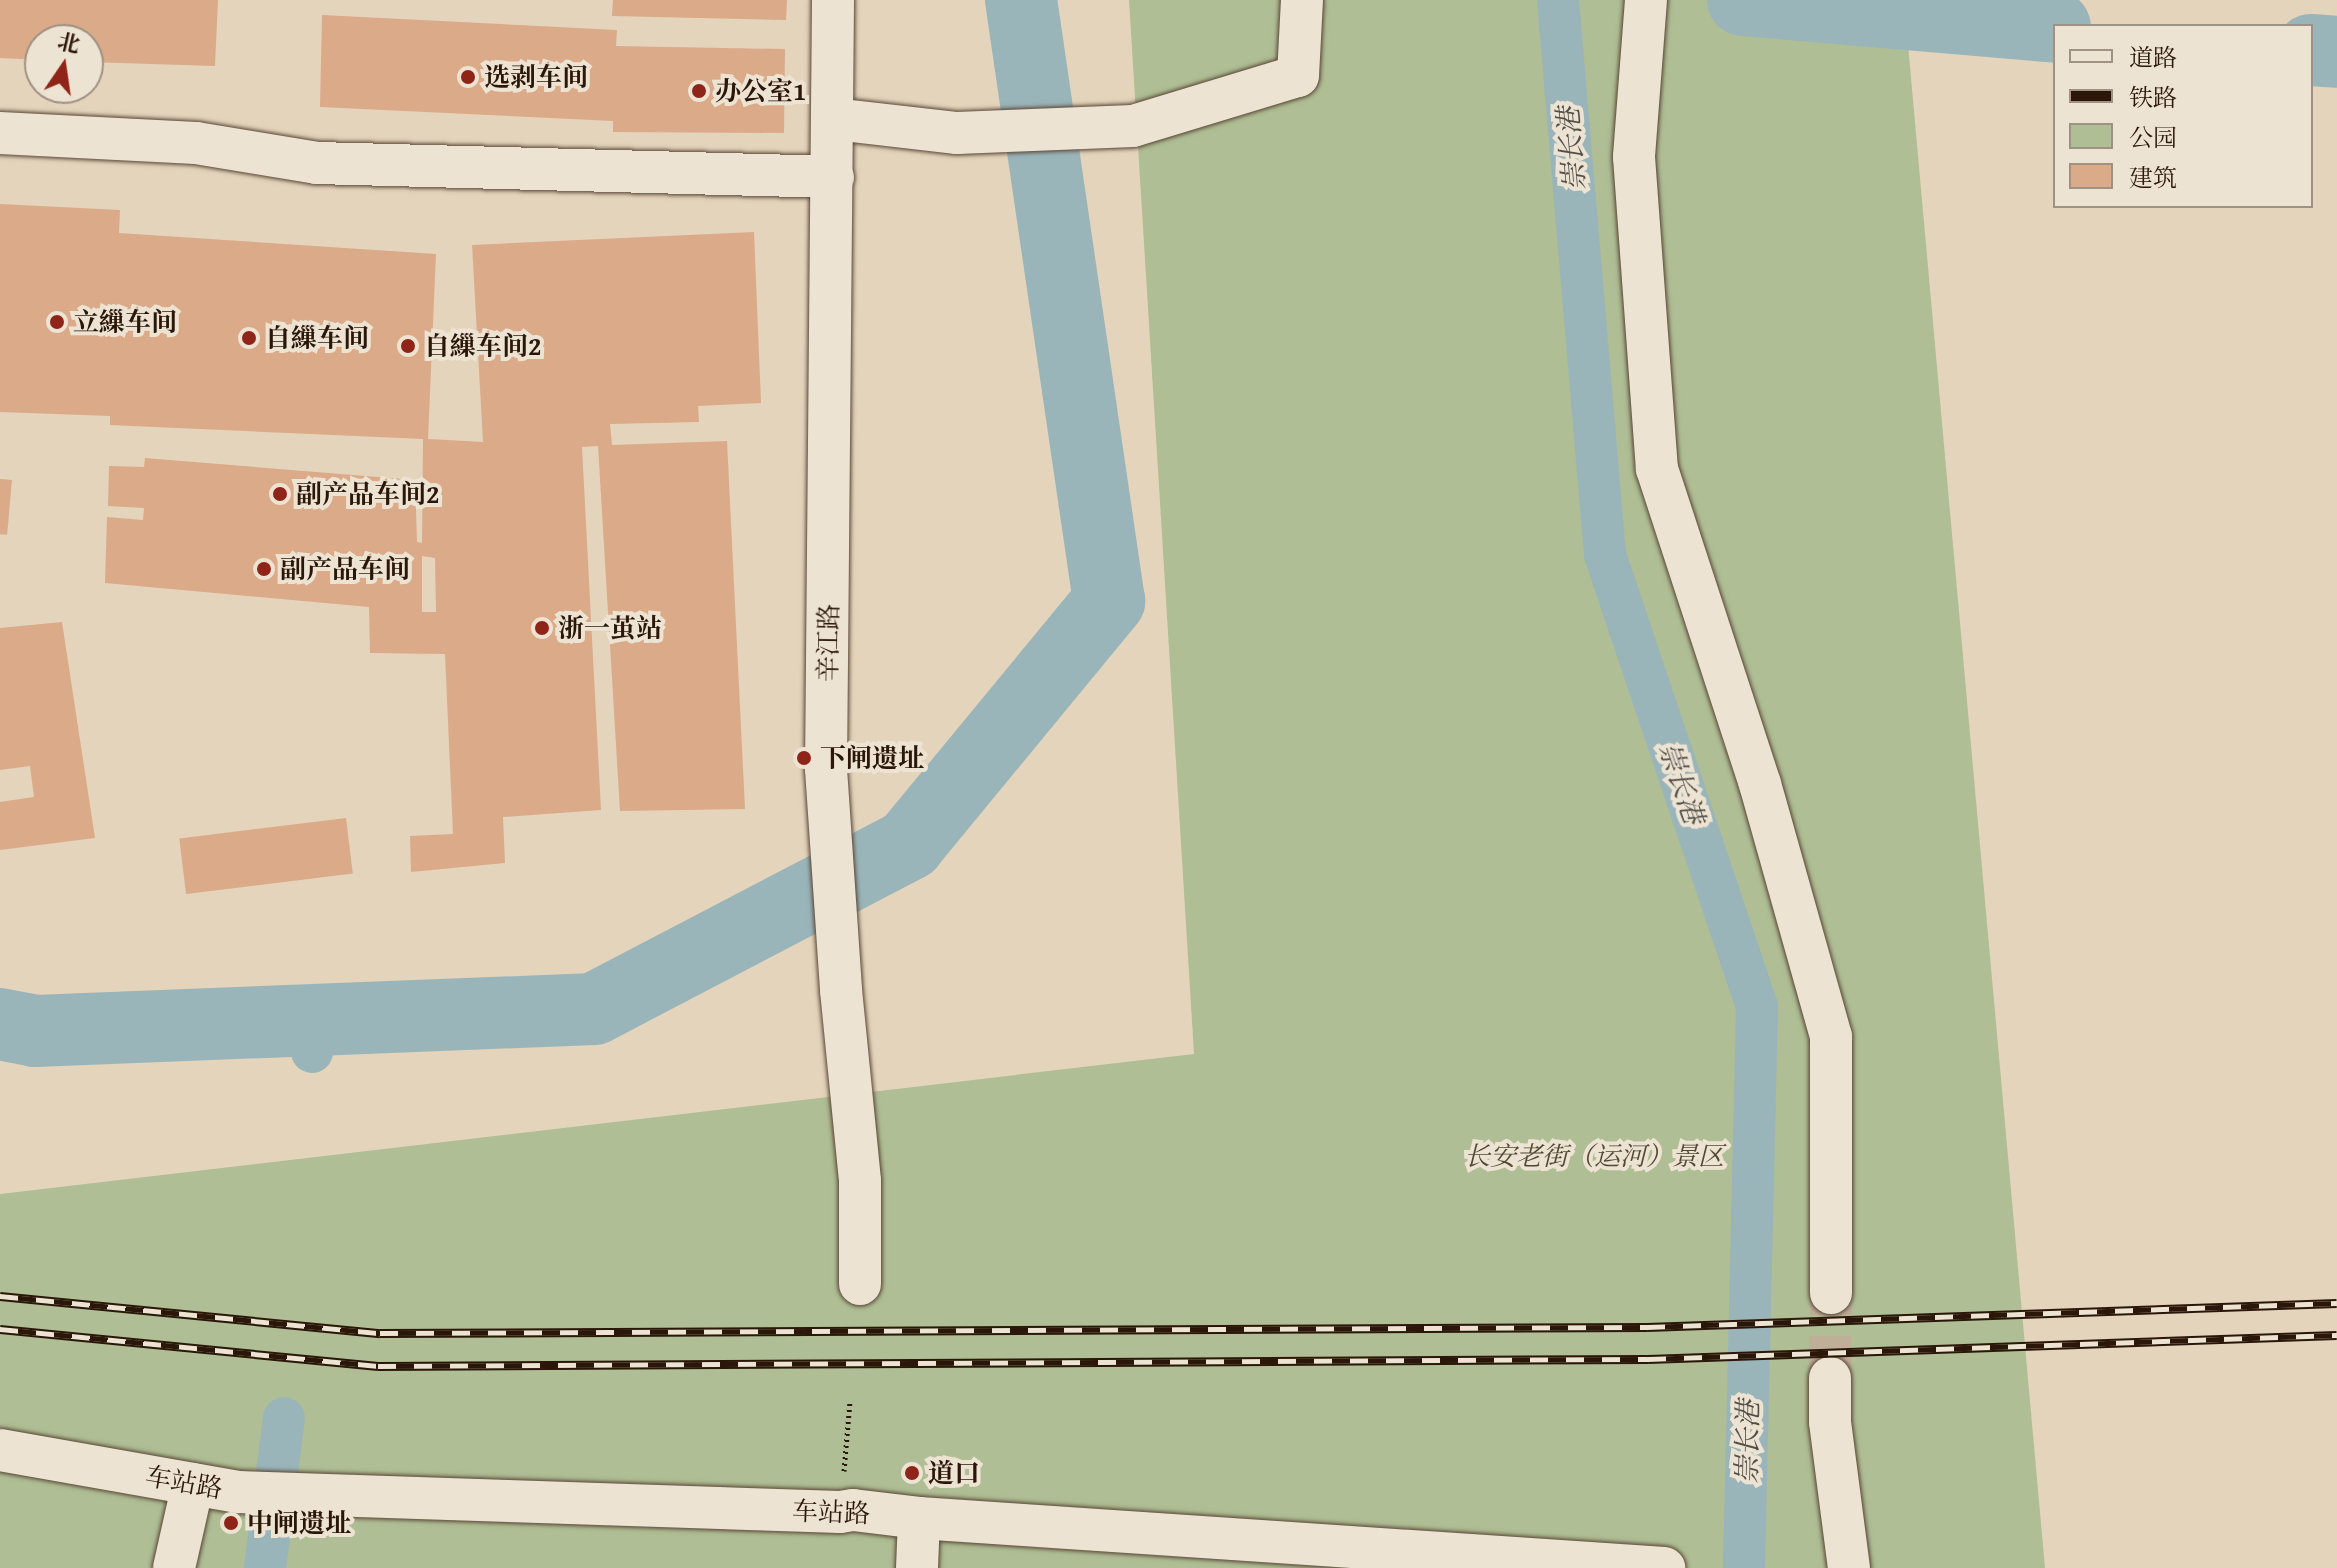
<!DOCTYPE html>
<meta charset="utf-8">
<style>
body{margin:0}
#map{position:relative;width:2337px;height:1568px;overflow:hidden;background:#e4d4bb;font-family:"Gentium Book Plus","Noto Serif SC",serif}
div>[style]{position:absolute}
[style*='--x']{left:calc(var(--x)*1px);top:calc(var(--y)*1px);width:calc(var(--w)*1px);rotate:calc(var(--a)*1deg)}
.green>*{inset:0;background:#afbe94}
.canal>*{height:42px;margin:-21px;padding:0 21px;transform-origin:21px;border-radius:21px;background:#9ab5ba}
.river>*{height:72px;margin:-36px;padding:0 36px;transform-origin:36px;border-radius:36px;background:#9ab5ba}
.building>*{inset:0;background:#dbaa89;transform-origin:0 0}
.minor-tunnel>*{height:42px;margin-top:-21px;transform-origin:0;background:repeating-linear-gradient(90deg,#bfae98 0 42px,transparent 0 63px)}
.path>*{height:5px;margin-top:-2.5px;transform-origin:0;background:repeating-linear-gradient(90deg,#2b170a 0 2px,transparent 0 6px)}
.roads{filter:drop-shadow(0 0 2px #594636) drop-shadow(0 0 2px #594636)}
.minor>*{height:42px;margin:-21px;padding:0 21px;transform-origin:21px;border-radius:21px;background:#ede3d3}
.rail>*{height:9px;margin-top:-4.5px;transform-origin:0;background:repeating-linear-gradient(90deg,#ede3d3 0 18px,#2b170a 0 36px);box-sizing:border-box;border-block:2px solid #2b170a}
.dots>*{width:22px;height:22px;translate:-50% -50%;box-sizing:border-box;border:4px solid #ede3d3;border-radius:50%}
span{translate:-50% -50%;white-space:nowrap;text-align:center;line-height:1.15;-webkit-text-stroke:8px #ede3d3;paint-order:stroke}
.poi-label{font-size:26px;color:#2b170a;font-weight:700}
.left{translate:0 -50%;text-align:left}
.street-label{font-size:26px;color:#2b170a}
.park-label{font-size:26px;color:#534933;font-style:italic}
.water-label{font-size:28px;color:#524e48;font-style:italic}
.legend{position:absolute;left:2053px;top:24px;width:260px;height:184px;box-sizing:border-box;background:#ede3d3;border:2px solid #9f9183;margin:0;padding:10px 14px;list-style:none;font-size:24px;color:#2b170a}
.legend li{display:flex;align-items:center;gap:16px;height:40px}
.legend b{width:40px;border:2px solid #9f9183}
.north{position:absolute;left:24px;top:24px;width:80px;height:80px;box-sizing:border-box;background:#ede3d3;border:2px solid #9f9183;border-radius:50%;rotate:13deg;font-size:22px;font-weight:700;line-height:32px;text-align:center;color:#2b170a}
.north::after{content:'';display:block;margin:auto;width:28px;height:36px;background:#8f2418;clip-path:polygon(50% 0,100% 100%,50% 72%,0 100%)}
</style>
<div id="map">
<div class="green">
<div style="clip-path:polygon(1129px 0,1904px 0,2045px 1568px,0 1568px,0 1194px,1194px 1054px)"></div>
</div>
<div class="canal">
<div style="--x:1558;--y:0;--w:557;--a:85.16"></div>
<div style="--x:1605;--y:555;--w:476;--a:71.4"></div>
<div style="--x:1757;--y:1006;--w:562;--a:91.33"></div>
<div style="--x:312;--y:1052;--w:33;--a:-88"></div>
<div style="--x:265;--y:1568;--w:151;--a:-82.8"></div>
</div>
<div class="river">
<div style="--x:1743;--y:0;--w:313;--a:4.9"></div>
<div style="--x:2311;--y:50;--w:26;--a:4"></div>
<div style="--x:0;--y:1024;--w:36;--a:11"></div>
<div style="--x:35;--y:1031;--w:559;--a:-2.25"></div>
<div style="--x:594;--y:1009;--w:356;--a:-27.6"></div>
<div style="--x:909;--y:844;--w:315;--a:-50.5"></div>
<div style="--x:1109;--y:601;--w:607;--a:-98.33"></div>
</div>
<div class="building">
<div style="clip-path:polygon(0 0,218px 0,215px 66px,88px 62px,88px 40px,40px 40px,40px 60px,0 58px)"></div>
<div style="clip-path:polygon(613px 0,787px 0,786px 20px,612px 16px)"></div>
<div style="clip-path:polygon(322px 15px,617px 30px,616px 46px,785px 49px,784px 133px,613px 132px,613px 121px,320px 107px)"></div>
<div style="clip-path:polygon(evenodd,0 204px,120px 210px,119px 233px,436px 254px,428px 439px,483px 442px,472px 245px,754px 232px,761px 403px,698px 406px,699px 422px,610px 424px,612px 445px,727px 441px,745px 809px,620px 811px,598px 446px,582px 447px,601px 810px,503px 817px,505px 863px,411px 872px,410px 836px,453px 834px,445px 654px,370px 653px,369px 607px,105px 583px,107px 517px,143px 520px,144px 508px,108px 506px,109px 466px,144px 467px,145px 458px,415px 480px,417px 542px,422px 543px,423px 439px,110px 425px,110px 416px,0 412px,0 204px,422px 556px,435px 558px,436px 612px,422px 612px,422px 556px)"></div>
<div style="left:0;top:479px;width:12px;height:55px;rotate:5deg"></div>
<div style="clip-path:polygon(62px 622px,95px 838px,0 850px,0 802px,34px 797px,30px 766px,0 770px,0 628px)"></div>
<div style="left:346px;top:818px;width:56px;height:168px;rotate:83deg"></div>
</div>
<div class="minor-tunnel">
<div style="--x:1830;--y:1378;--w:85;--a:-89.3"></div>
</div>
<div class="path">
<div style="--x:844;--y:1471;--w:70;--a:-85.1"></div>
</div>
<div class="roads">
<div class="minor">
<div style="--x:833;--y:0;--w:769;--a:90.52"></div>
<div style="--x:826;--y:769;--w:222;--a:86.1"></div>
<div style="--x:841;--y:990;--w:192;--a:84.3"></div>
<div style="--x:860;--y:1181;--w:103;--a:90"></div>
<div style="--x:1646;--y:0;--w:157;--a:94.4"></div>
<div style="--x:1634;--y:157;--w:313;--a:85.8"></div>
<div style="--x:1657;--y:469;--w:331;--a:71.9"></div>
<div style="--x:1760;--y:784;--w:262;--a:74.3"></div>
<div style="--x:1831;--y:1036;--w:257;--a:90"></div>
<div style="--x:834;--y:119;--w:124;--a:6.5"></div>
<div style="--x:957;--y:133;--w:176;--a:-2.3"></div>
<div style="--x:1133;--y:126;--w:172;--a:-16.9"></div>
<div style="--x:1298;--y:76;--w:76;--a:-87"></div>
<div style="--x:0;--y:133;--w:196;--a:2.9"></div>
<div style="--x:196;--y:143;--w:123;--a:9.4"></div>
<div style="--x:317;--y:163;--w:516;--a:1.55"></div>
<div style="--x:1830;--y:1378;--w:44;--a:90"></div>
<div style="--x:1830;--y:1422;--w:147;--a:82.6"></div>
<div style="--x:0;--y:1450;--w:241;--a:10"></div>
<div style="--x:237;--y:1492;--w:603;--a:1.9"></div>
<div style="--x:840;--y:1512;--w:13;--a:-9"></div>
<div style="--x:853;--y:1510;--w:66;--a:6.9"></div>
<div style="--x:919;--y:1518;--w:747;--a:3.84"></div>
<div style="--x:174;--y:1568;--w:86;--a:-77.3"></div>
<div style="--x:917;--y:1568;--w:50;--a:-87.7"></div>
</div>
</div>
<div class="rail">
<div style="--x:0;--y:1296;--w:382;--a:5.6"></div>
<div style="--x:380;--y:1333;--w:1267;--a:-0.27"></div>
<div style="--x:1647;--y:1327;--w:690;--a:-1.99"></div>
<div style="--x:0;--y:1329;--w:380;--a:5.6"></div>
<div style="--x:378;--y:1366;--w:1270;--a:-0.32"></div>
<div style="--x:1648;--y:1359;--w:689;--a:-1.99"></div>
</div>
<div class="dots">
<div style="left:468px;top:77px;background:#8f2418"></div>
<div style="left:699px;top:91px;background:#8f2418"></div>
<div style="left:57px;top:322px;background:#8f2418"></div>
<div style="left:249px;top:338px;background:#8f2418"></div>
<div style="left:408px;top:346px;background:#8f2418"></div>
<div style="left:280px;top:494px;background:#8f2418"></div>
<div style="left:264px;top:569px;background:#8f2418"></div>
<div style="left:542px;top:628px;background:#8f2418"></div>
<div style="left:804px;top:758px;background:#8f2418"></div>
<div style="left:912px;top:1473px;background:#8f2418"></div>
<div style="left:231px;top:1523px;background:#8f2418"></div>
</div>
<div class="poi-label">
<span class="left" style="left:484px;top:77px">选剥车间</span>
<span class="left" style="left:715px;top:91px">办公室1</span>
<span class="left" style="left:73px;top:322px">立繅车间</span>
<span class="left" style="left:265px;top:338px">自繅车间</span>
<span class="left" style="left:424px;top:346px">自繅车间2</span>
<span class="left" style="left:296px;top:494px">副产品车间2</span>
<span class="left" style="left:280px;top:569px">副产品车间</span>
<span class="left" style="left:558px;top:628px">浙一茧站</span>
<span class="left" style="left:820px;top:758px">下闸遗址</span>
<span class="left" style="left:928px;top:1473px">道口</span>
<span class="left" style="left:247px;top:1523px">中闸遗址</span>
</div>
<div class="street-label">
<span style="left:828px;top:643px;rotate:-89deg">辛江路</span>
<span style="left:184px;top:1482px;rotate:10deg">车站路</span>
<span style="left:831px;top:1512px;rotate:2deg">车站路</span>
</div>
<div class="park-label">
<span style="left:1594px;top:1156px">长安老街（运河）景区</span>
</div>
<div class="water-label">
<span style="left:1571px;top:149px;rotate:-95deg">崇长港</span>
<span style="left:1682px;top:783px;rotate:71deg">崇长港</span>
<span style="left:1747px;top:1442px;rotate:-89deg">崇长港</span>
</div>
<ul class="legend">
<li><b style="height:10px;background:#ede3d3"></b>道路</li>
<li><b style="height:10px;background:#2b170a"></b>铁路</li>
<li><b style="height:22px;background:#afbe94"></b>公园</li>
<li><b style="height:22px;background:#dbaa89"></b>建筑</li>
</ul>
<div class="north">北</div>
</div>
